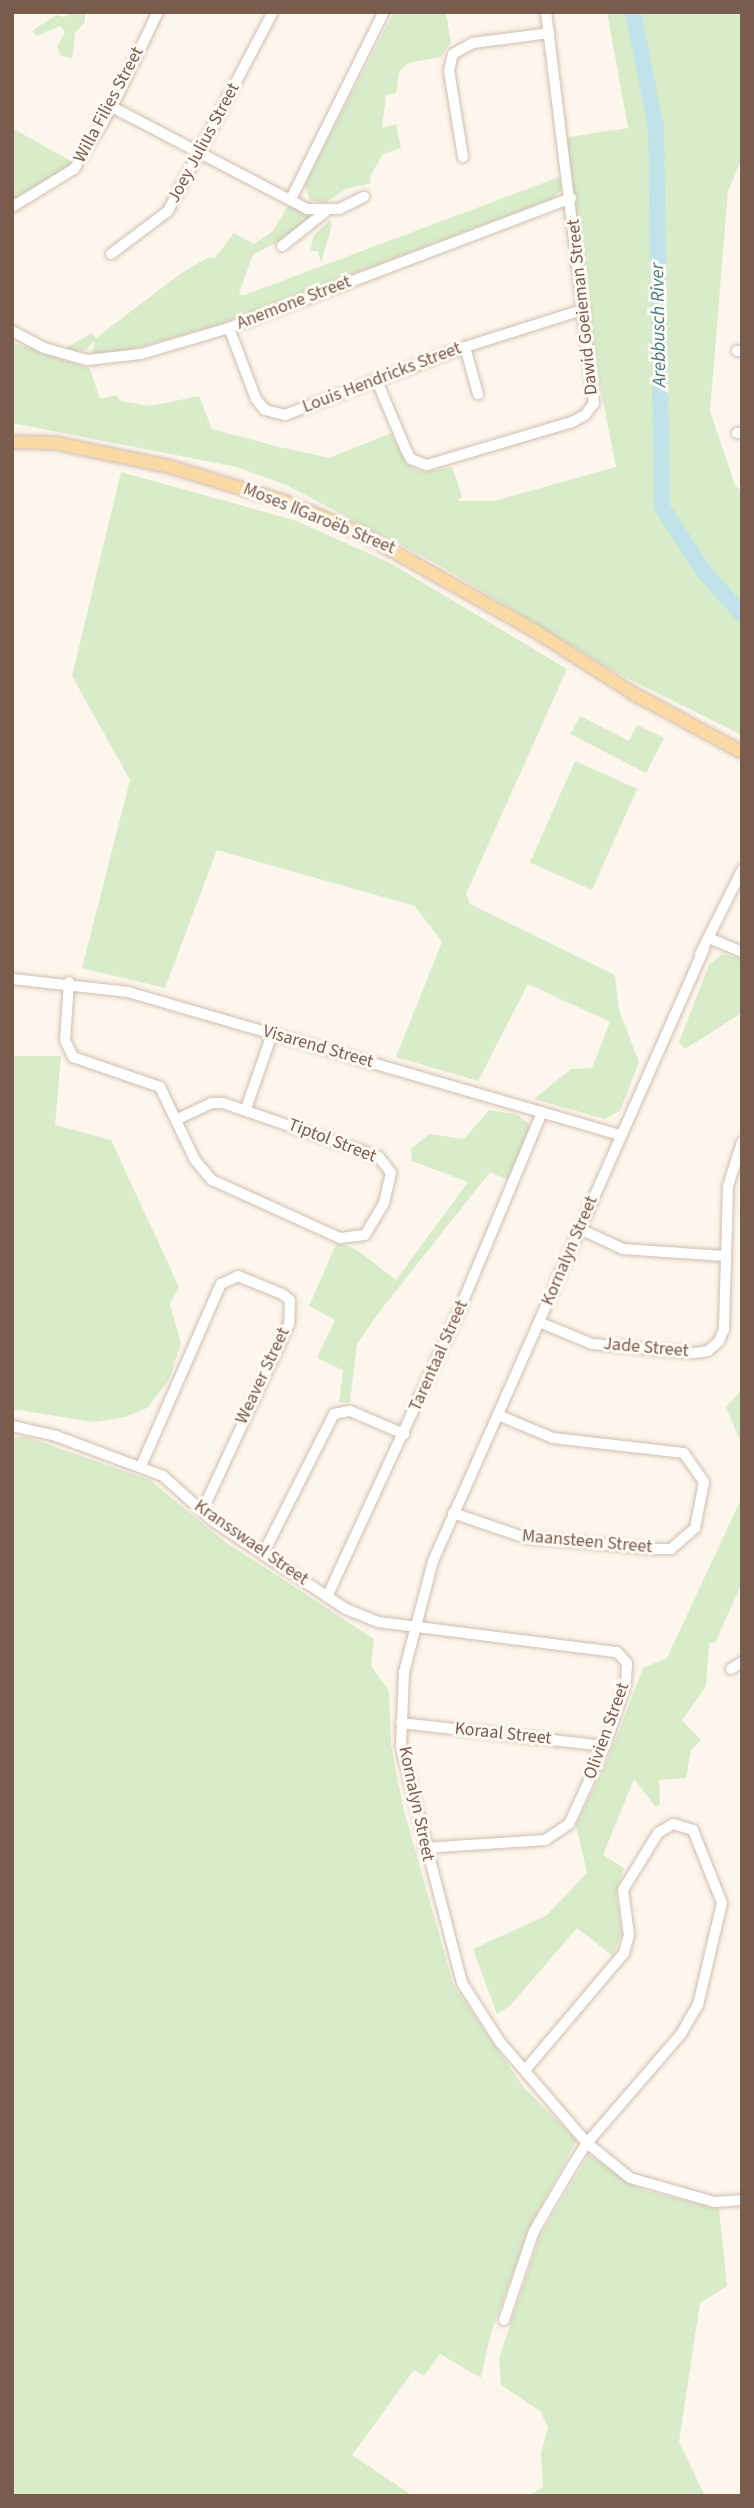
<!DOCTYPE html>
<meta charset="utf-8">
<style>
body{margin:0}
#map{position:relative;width:754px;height:2508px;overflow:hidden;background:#fdf6ec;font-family:"Source Sans 3",sans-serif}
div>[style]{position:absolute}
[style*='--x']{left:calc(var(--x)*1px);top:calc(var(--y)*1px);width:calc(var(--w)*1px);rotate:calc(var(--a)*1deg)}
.green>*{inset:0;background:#d8ecc9;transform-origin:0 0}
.river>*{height:16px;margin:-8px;padding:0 8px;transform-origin:8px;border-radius:8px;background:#bfe3e8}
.roads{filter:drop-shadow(0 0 2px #d1beb0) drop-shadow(0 0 2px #d1beb0)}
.minor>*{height:10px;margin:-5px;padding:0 5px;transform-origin:5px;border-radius:5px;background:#fff}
.major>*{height:12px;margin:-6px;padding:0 6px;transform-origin:6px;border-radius:6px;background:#fbd9a5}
span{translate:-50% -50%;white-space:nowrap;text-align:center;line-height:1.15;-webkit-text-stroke:6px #fffaf3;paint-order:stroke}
.street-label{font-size:18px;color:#7a5c4d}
.water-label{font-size:19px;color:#437c86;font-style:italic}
.frame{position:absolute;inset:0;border:14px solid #7a5c4d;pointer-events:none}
</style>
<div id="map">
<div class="green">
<div style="clip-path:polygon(72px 12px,85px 13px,85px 22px,75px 33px,72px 58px,61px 56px,57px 46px,65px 33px,61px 26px,37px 36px,32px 31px,56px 15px,64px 17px)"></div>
<div style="clip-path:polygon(394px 12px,446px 12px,451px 42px,441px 57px,408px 63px,399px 72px,396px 93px,386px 95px,382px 128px,396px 124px,401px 148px,383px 154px,370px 176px,371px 183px,346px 189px,325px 203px,310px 200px,305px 184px)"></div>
<div style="clip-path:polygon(607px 12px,742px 12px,742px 158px,728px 191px,710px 411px,735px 485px,742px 492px,742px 735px,619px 674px,437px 564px,286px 485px,237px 467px,12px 423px,12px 342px,90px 369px,100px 399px,116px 395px,121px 401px,150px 406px,199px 396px,212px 429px,275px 446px,329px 458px,391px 433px,406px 463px,414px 469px,425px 472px,452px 467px,462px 496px,458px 501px,494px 501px,616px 467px,585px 309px,563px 138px,628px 128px)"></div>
<div style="clip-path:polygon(12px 128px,74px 163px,68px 171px,12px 202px)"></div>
<div style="clip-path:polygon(559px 177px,563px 189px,552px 199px,209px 328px,124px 351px,92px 354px,95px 340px,86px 350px,73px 353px,64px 349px,92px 333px,96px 338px,180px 274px,207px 258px,215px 258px,234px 233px,254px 244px,273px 231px,287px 207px,294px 206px,311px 217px,294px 233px,253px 255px,239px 293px,242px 296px)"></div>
<div style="clip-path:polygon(330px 220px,332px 225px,321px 263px,318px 251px,310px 251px,314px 235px)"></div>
<div style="clip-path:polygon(121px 472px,297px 521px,390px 563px,567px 669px,466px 894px,470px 904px,615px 975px,619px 1010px,639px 1062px,620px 1111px,605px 1119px,534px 1099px,571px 1069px,592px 1068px,610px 1022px,528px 984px,478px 1081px,396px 1057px,442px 942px,415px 906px,217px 850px,165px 988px,82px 968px,130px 780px,72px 676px)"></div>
<div style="clip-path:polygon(580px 716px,629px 741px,637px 725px,664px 738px,646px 773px,570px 734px)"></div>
<div style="left:575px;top:761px;width:68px;height:111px;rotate:24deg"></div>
<div style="clip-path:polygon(722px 954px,742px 959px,742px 1013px,685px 1049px,679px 1042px,709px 965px)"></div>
<div style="clip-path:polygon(12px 1056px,61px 1056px,55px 1125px,111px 1140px,179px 1287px,170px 1304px,181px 1343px,169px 1380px,147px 1408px,125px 1417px,94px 1422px,12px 1409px)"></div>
<div style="clip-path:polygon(489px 1110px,516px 1114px,531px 1125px,508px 1180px,490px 1172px,380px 1311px,357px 1344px,350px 1402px,339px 1402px,343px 1370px,317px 1358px,335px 1320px,309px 1306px,337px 1242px,357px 1250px,396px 1280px,468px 1182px,412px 1161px,411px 1149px,429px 1134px,464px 1139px)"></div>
<div style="clip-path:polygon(742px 1390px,742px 1445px,726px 1407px)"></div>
<div style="clip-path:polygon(12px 1437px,27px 1437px,150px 1480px,224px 1541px,374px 1639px,371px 1666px,389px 1691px,391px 1745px,403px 1807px,453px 1984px,524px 2088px,577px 2140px,529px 2228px,490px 2336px,481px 2378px,440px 2354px,424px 2376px,414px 2370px,352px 2455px,413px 2496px,12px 2496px)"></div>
<div style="clip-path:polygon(742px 1497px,742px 1583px,715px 1643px,709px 1643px,706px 1686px,682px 1720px,701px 1740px,691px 1750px,686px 1778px,659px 1780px,660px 1804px,656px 1807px,634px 1779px,603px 1855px,624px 1868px,616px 1894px,622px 1934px,613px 1956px,577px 1928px,510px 2006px,497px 2014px,473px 1949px,547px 1915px,587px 1873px,576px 1825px,609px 1757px,643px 1668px,667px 1658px)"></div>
<div style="clip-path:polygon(589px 2155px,642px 2190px,719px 2209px,727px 2286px,700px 2303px,679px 2442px,705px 2496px,528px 2496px,543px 2487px,541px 2454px,548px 2427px,540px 2411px,501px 2385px,499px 2358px,541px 2234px)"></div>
</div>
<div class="river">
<div style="--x:633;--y:12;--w:118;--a:78.8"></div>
<div style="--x:656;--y:128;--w:379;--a:89.1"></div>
<div style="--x:662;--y:507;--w:77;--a:57.1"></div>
<div style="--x:704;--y:572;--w:57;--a:47.9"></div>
</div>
<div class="roads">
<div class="minor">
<div style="--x:112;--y:107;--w:220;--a:27.6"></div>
<div style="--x:307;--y:209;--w:32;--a:0"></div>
<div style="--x:339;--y:209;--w:28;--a:-26"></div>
<div style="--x:463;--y:157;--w:87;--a:-99.2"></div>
<div style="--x:449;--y:71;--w:17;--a:-77"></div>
<div style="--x:453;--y:54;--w:23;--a:-29"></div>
<div style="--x:473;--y:43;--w:77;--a:-7.5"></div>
<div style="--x:292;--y:197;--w:207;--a:-63.6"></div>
<div style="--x:12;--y:207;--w:73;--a:-31.5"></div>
<div style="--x:74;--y:169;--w:73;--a:-58.5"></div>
<div style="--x:112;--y:107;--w:106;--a:-64.2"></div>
<div style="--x:282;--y:246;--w:55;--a:-38.3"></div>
<div style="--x:111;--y:254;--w:71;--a:-37"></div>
<div style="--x:168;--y:211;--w:225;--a:-62.2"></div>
<div style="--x:229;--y:328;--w:76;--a:69.2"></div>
<div style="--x:256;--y:399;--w:14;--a:51"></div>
<div style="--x:265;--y:410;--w:21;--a:14"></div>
<div style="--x:285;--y:415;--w:192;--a:-20.7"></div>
<div style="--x:465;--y:347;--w:126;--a:-17.6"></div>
<div style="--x:12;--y:331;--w:36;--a:28"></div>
<div style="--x:44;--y:348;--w:45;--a:15.6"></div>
<div style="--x:87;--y:360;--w:54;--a:-6.3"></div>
<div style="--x:141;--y:354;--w:92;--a:-16.5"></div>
<div style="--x:229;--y:328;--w:366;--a:-20.8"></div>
<div style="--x:465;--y:347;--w:49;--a:74.5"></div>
<div style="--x:737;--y:351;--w:5;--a:0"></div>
<div style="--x:377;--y:381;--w:75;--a:67.2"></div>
<div style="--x:406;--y:450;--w:10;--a:61"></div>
<div style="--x:411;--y:459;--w:17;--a:21"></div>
<div style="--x:427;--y:465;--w:151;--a:-16.5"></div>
<div style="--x:572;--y:422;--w:15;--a:-28"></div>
<div style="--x:585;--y:415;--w:15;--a:-53"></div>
<div style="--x:594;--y:403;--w:394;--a:-97"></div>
<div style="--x:737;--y:433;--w:5;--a:0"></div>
<div style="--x:709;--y:938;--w:36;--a:23"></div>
<div style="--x:704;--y:949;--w:669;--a:113.88"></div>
<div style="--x:433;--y:1561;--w:115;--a:104.6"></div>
<div style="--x:404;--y:1672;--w:75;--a:92.3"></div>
<div style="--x:401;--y:1747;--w:244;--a:75.5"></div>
<div style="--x:462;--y:1983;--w:70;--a:57.2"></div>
<div style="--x:500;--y:2042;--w:133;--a:49.3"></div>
<div style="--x:587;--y:2143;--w:55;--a:39.1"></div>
<div style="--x:630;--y:2178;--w:88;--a:15.8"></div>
<div style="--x:715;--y:2202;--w:27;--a:-4"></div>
<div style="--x:700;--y:954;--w:94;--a:-63.4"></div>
<div style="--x:12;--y:979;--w:117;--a:6.4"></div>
<div style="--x:128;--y:992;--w:512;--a:16.21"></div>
<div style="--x:69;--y:982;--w:58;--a:93.9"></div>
<div style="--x:65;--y:1040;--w:19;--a:65"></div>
<div style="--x:73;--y:1057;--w:92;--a:19"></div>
<div style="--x:160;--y:1087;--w:81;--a:64.4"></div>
<div style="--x:195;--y:1160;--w:26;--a:50"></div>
<div style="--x:212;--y:1180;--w:141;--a:24.4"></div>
<div style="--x:340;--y:1238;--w:25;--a:-7"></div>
<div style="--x:365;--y:1235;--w:37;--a:-59"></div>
<div style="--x:384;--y:1203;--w:31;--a:-77"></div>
<div style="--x:391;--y:1173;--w:20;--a:-127"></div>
<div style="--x:379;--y:1157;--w:165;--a:-160.9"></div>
<div style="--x:223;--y:1103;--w:11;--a:180"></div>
<div style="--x:212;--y:1103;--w:38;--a:155"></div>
<div style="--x:246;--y:1109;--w:79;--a:-70.9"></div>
<div style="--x:580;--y:1229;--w:47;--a:24.9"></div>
<div style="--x:623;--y:1249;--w:101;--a:4"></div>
<div style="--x:539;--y:1322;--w:57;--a:22.5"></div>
<div style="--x:592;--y:1344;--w:103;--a:5"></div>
<div style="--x:695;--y:1353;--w:13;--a:-9"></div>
<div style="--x:708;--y:1351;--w:15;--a:-42"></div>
<div style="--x:719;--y:1341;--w:13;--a:-67"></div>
<div style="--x:724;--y:1329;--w:143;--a:-88.4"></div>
<div style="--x:728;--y:1186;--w:46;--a:-72.3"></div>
<div style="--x:12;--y:1426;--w:45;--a:12.8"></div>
<div style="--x:56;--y:1436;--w:114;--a:20.5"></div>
<div style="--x:163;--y:1476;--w:67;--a:42"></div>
<div style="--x:213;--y:1521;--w:159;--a:33.5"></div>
<div style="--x:346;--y:1609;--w:35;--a:22"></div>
<div style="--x:378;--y:1622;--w:241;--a:7.2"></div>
<div style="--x:617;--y:1652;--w:15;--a:48"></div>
<div style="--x:627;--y:1663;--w:20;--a:93"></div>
<div style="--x:626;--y:1683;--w:66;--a:108.4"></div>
<div style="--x:605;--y:1746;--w:86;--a:114.8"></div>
<div style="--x:569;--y:1824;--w:29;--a:146"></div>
<div style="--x:545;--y:1840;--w:121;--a:176.2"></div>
<div style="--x:141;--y:1466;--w:199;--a:-66.3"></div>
<div style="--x:221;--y:1284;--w:19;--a:-25"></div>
<div style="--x:238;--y:1276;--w:48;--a:22.2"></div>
<div style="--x:282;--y:1294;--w:10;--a:37"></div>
<div style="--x:290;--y:1300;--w:24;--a:92"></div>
<div style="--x:289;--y:1324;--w:206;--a:114.9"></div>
<div style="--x:453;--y:1513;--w:77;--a:18.9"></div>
<div style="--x:526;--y:1538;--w:132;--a:4.8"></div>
<div style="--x:658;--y:1549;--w:13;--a:0"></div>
<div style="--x:671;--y:1549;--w:32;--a:-41"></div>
<div style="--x:695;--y:1528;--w:47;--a:-78.9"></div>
<div style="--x:704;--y:1482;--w:35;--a:-125"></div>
<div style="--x:684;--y:1453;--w:132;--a:-173.5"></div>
<div style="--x:553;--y:1438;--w:60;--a:-157.3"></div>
<div style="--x:263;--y:1554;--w:157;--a:-63.1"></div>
<div style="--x:334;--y:1414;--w:16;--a:-11"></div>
<div style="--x:350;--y:1411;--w:59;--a:23.1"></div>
<div style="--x:327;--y:1597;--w:307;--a:-65.2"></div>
<div style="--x:456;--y:1318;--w:223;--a:-67.3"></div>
<div style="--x:731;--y:1669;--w:13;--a:-32"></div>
<div style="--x:401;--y:1723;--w:205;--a:6.4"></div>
<div style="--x:504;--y:2320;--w:94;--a:-71.4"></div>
<div style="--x:534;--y:2231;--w:67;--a:-59.6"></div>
<div style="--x:568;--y:2173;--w:36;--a:-58"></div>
<div style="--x:587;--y:2143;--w:144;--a:-49.2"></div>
<div style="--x:681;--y:2034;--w:34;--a:-60"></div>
<div style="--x:698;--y:2005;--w:105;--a:-76.8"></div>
<div style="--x:722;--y:1903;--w:79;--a:-111.7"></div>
<div style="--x:693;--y:1830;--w:21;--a:-163"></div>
<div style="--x:673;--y:1824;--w:17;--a:149"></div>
<div style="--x:658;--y:1833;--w:67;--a:121.6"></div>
<div style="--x:623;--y:1890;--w:45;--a:82.4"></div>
<div style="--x:629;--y:1935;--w:19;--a:106"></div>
<div style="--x:624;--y:1953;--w:153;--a:130.2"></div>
</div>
<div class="major">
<div style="--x:12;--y:442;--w:43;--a:1.3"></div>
<div style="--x:55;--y:443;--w:118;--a:11.7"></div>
<div style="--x:171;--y:467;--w:117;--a:16.9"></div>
<div style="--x:283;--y:501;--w:84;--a:22.3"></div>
<div style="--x:361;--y:533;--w:200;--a:29.4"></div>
<div style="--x:535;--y:631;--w:120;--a:32.4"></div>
<div style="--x:636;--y:695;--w:120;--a:28.3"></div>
</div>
</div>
<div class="street-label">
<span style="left:109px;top:105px;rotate:-62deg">Willa Filies Street</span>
<span style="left:204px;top:143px;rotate:-62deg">Joey Julius Street</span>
<span style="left:294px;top:303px;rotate:-21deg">Anemone Street</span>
<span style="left:583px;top:307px;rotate:-96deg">Dawid Goeieman Street</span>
<span style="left:382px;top:378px;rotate:-21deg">Louis Hendricks Street</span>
<span style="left:319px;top:519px;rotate:22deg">Moses ǁGaroëb Street</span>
<span style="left:318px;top:1047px;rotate:16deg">Visarend Street</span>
<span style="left:332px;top:1141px;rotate:21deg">Tiptol Street</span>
<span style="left:570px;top:1251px;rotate:-67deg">Kornalyn Street</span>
<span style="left:646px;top:1348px;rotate:5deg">Jade Street</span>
<span style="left:439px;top:1356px;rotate:-66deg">Tarentaal Street</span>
<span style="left:263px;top:1376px;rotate:-65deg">Weaver Street</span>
<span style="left:587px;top:1542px;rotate:5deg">Maansteen Street</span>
<span style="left:251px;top:1543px;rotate:35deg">Kransswael Street</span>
<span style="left:607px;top:1731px;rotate:-70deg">Olivien Street</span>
<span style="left:503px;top:1734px;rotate:6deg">Koraal Street</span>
<span style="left:416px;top:1804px;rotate:78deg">Kornalyn Street</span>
</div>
<div class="water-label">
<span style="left:659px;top:325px;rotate:-91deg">Arebbusch River</span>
</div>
<div class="frame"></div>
</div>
